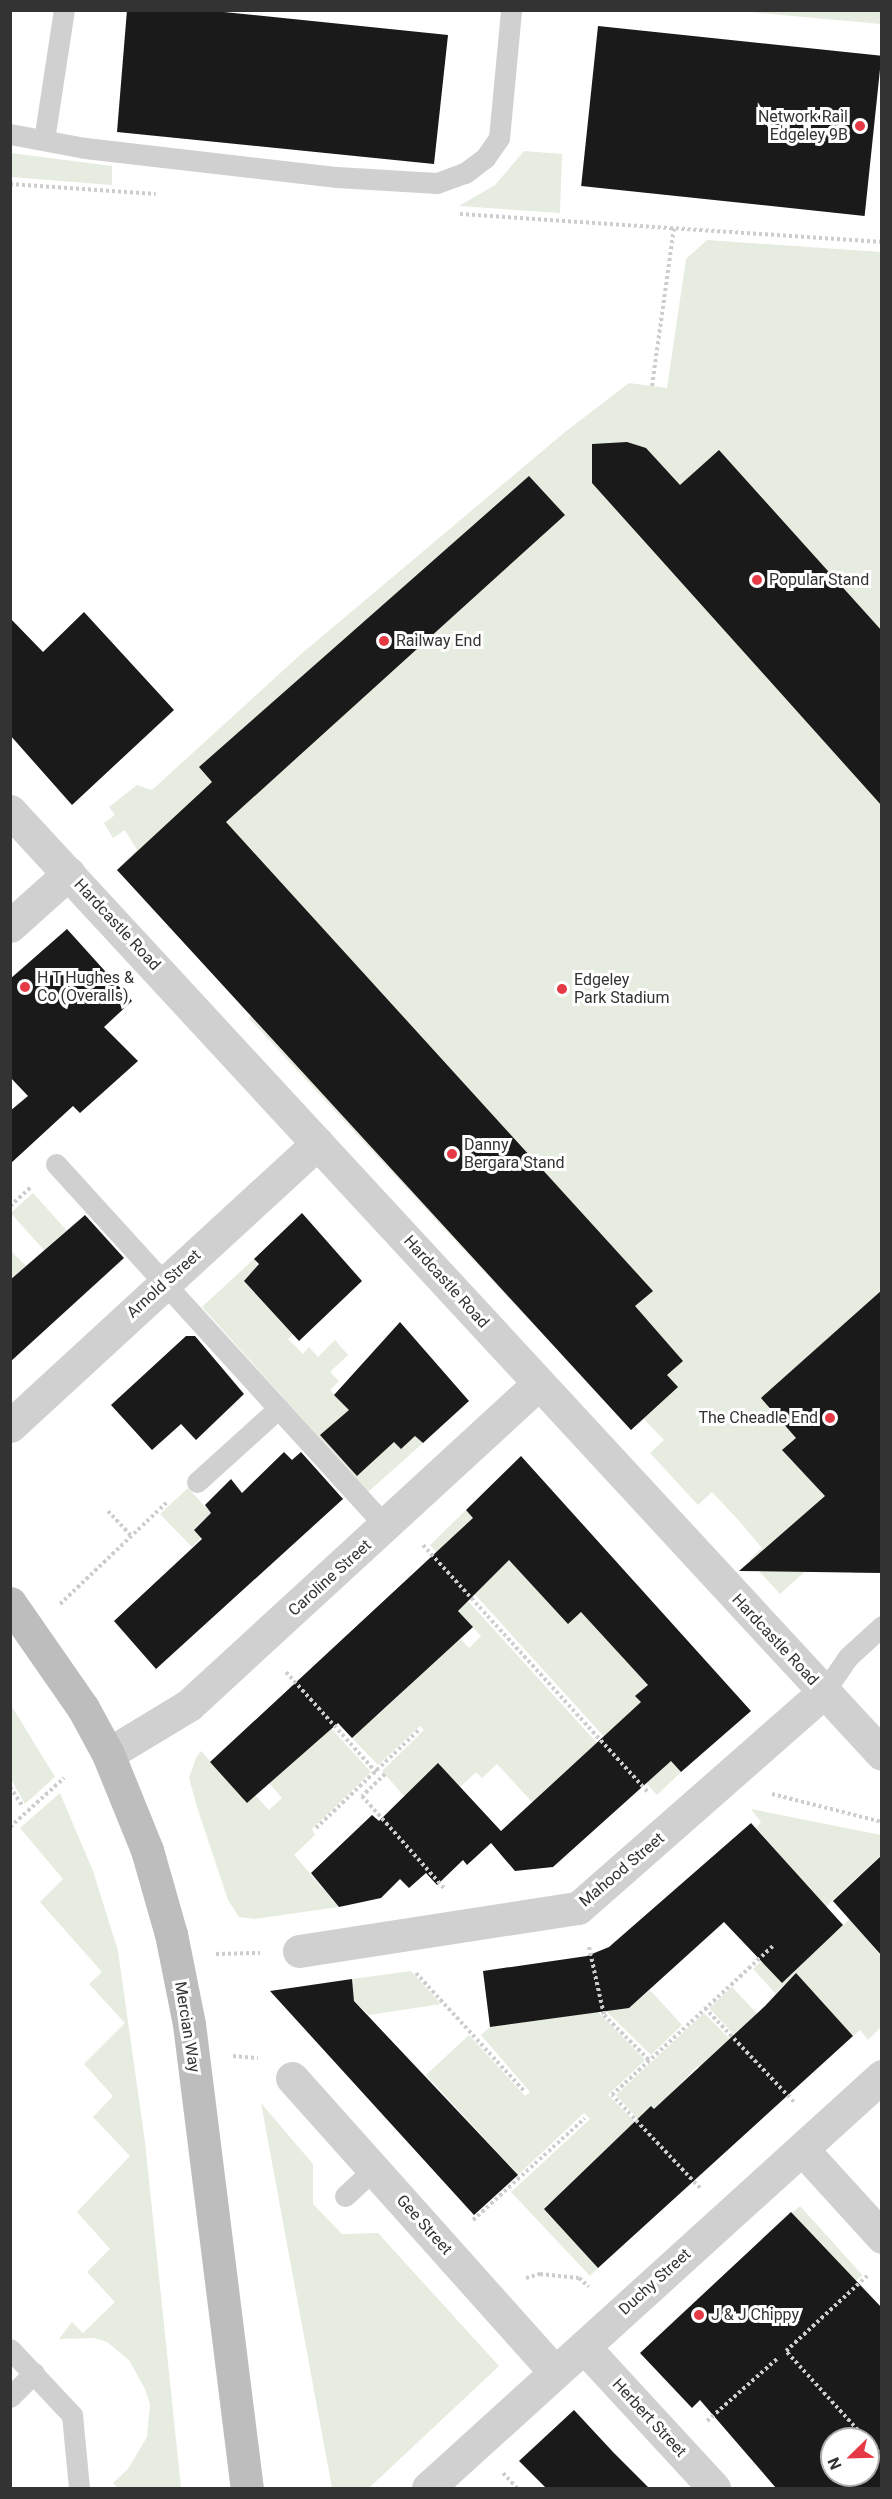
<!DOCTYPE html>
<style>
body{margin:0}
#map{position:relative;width:892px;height:2499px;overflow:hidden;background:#fff;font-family:Roboto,sans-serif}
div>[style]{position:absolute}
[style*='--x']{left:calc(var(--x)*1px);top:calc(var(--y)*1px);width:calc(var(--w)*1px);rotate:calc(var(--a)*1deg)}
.green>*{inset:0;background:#e6ecdf;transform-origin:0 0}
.building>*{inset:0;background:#1a1a1a;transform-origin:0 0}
.path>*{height:4px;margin-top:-2px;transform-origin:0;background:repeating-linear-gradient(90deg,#cdcdcd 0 3px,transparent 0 6px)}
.lane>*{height:21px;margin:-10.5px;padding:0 10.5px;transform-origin:10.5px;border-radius:10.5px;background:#d0d0d0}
.street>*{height:33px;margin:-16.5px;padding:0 16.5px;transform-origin:16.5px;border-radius:16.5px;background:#d0d0d0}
.secondary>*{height:33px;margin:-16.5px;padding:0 16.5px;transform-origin:16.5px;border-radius:16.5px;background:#bdbdbd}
.dots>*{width:16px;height:16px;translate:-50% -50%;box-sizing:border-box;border:3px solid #fff;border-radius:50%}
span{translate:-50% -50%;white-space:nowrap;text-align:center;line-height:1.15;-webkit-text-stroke:6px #fff;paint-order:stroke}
.poi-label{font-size:16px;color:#333}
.right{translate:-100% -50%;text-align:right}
.left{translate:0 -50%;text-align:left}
.street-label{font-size:16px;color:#333}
.frame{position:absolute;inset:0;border:12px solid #333;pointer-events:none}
.north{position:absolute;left:820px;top:2427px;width:60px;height:60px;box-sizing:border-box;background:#fff;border:2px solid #adadad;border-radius:50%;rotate:247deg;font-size:16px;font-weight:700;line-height:24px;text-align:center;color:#333}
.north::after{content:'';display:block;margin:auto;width:21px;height:27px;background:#e63946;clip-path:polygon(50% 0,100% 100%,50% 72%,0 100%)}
</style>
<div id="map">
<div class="green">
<div style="clip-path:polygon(737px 11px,881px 11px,881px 24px)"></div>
<div style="clip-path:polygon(524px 151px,562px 154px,560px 213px,459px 206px,495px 185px)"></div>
<div style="clip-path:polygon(11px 153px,112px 166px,112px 185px,11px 177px)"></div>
<div style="clip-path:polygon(707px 240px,881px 252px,881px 1573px,854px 1573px,831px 1548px,780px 1594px,749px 1560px,762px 1548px,741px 1523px,712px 1492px,698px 1505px,650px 1453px,664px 1440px,644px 1419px,631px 1430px,249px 1018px,253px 1014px,117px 870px,137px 850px,125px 830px,113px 838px,104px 823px,115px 815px,109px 807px,137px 785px,152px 790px,300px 655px,565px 432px,629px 383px,667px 388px,686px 259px)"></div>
<div style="left:33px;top:1193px;width:50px;height:30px;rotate:48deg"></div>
<div style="clip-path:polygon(10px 1250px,26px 1266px,10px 1280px)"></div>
<div style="clip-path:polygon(254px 1259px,295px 1332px,288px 1339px,303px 1354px,309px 1347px,318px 1357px,335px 1340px,348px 1355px,330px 1372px,339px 1381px,330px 1390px,336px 1397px,351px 1395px,378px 1444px,385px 1450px,394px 1442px,401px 1449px,415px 1436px,423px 1443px,368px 1492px,202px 1307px)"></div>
<div style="clip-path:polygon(188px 1488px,211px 1513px,194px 1529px,201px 1538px,192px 1547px,160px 1514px)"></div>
<div style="clip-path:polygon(466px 1510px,581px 1612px,648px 1685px,636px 1696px,660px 1724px,667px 1756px,681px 1772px,657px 1795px,430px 1545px)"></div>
<div style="clip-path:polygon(468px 1601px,597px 1743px,532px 1802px,497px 1764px,482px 1778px,476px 1772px,460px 1787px,438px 1764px,419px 1813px,382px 1771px,424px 1730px,420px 1726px,378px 1765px,352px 1738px,368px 1722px,361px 1699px,377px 1716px,410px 1685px,396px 1670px,460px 1638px,469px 1648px,481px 1636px,458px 1611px)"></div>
<div style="clip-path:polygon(11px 1705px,55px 1777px,25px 1804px,11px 1779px)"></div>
<div style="clip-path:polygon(331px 1728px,371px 1772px,312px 1829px,315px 1835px,294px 1855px,339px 1907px,254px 1919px,239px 1917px,228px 1900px,197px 1807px,189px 1778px,196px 1758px,201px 1751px,247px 1802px,255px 1795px,269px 1810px,282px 1798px,269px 1783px)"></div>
<div style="clip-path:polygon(60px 1793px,93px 1871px,118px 1951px,145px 2142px,181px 2488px,118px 2488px,113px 2483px,128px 2469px,147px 2437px,150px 2404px,145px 2389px,129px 2360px,107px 2342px,95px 2338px,59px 2339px,72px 2322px,83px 2333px,115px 2302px,87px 2272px,110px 2249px,77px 2212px,130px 2156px,93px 2117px,113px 2096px,84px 2064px,125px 2023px,89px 1984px,102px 1972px,40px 1902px,63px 1879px,20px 1828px)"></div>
<div style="clip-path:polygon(751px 1809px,881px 1835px,881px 1855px,817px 1915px,835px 1933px,857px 1912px,861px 1932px,881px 1956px,881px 2027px,868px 2040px,860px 2030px,853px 2036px,811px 1991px,801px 2000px,785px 1984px,775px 1993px,753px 1969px,779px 1944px,789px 1865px,756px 1828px,761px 1822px)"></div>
<div style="clip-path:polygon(411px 1971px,441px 2004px,369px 2015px,354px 2001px,352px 1979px)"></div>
<div style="left:732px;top:1987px;width:54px;height:31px;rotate:47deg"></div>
<div style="clip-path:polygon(650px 1990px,682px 2025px,651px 2055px,606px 2011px,628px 2008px)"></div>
<div style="clip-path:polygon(598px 2012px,645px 2060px,608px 2095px,650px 2137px,557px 2223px,598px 2268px,590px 2276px,511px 2192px,590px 2119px,584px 2113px,518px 2175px,426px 2075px,469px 2035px,525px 2096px,530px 2092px,481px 2035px,490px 2027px)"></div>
<div style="clip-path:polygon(704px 2013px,730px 2039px,712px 2079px,698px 2066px,673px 2091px,667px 2122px,651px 2106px,638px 2119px,616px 2095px)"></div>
<div style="clip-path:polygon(261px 2103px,313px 2164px,313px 2204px,342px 2234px,378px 2233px,499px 2366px,369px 2488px,332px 2488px)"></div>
<div style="left:800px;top:2206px;width:93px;height:11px;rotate:48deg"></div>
</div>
<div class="building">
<div style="clip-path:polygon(127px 10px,204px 10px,448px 35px,434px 164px,117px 132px)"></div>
<div style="left:598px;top:26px;width:285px;height:161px;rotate:6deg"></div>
<div style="clip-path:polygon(627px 442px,646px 448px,680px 485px,719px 450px,882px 631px,882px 806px,592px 483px,592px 444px)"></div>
<div style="clip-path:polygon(529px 476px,565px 515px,226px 822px,653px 1291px,635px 1306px,683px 1361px,667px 1375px,678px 1387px,631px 1430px,117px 870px,212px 782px,199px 767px)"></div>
<div style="clip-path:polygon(84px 612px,174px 710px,72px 805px,10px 735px,10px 618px,43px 652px)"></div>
<div style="clip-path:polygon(67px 929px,132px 1001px,104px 1027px,138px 1061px,80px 1113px,73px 1106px,10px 1164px,10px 1111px,28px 1096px,10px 1077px,10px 979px)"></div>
<div style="clip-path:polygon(302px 1213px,362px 1281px,299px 1341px,244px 1281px,259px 1264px,254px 1259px)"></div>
<div style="clip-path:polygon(85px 1215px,124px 1258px,10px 1362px,10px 1280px)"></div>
<div style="clip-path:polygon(882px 1290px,882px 1573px,739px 1571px,825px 1496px,782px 1450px,796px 1438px,761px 1398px)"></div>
<div style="clip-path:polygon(400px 1322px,469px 1401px,423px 1443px,415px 1436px,401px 1449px,394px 1442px,357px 1476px,320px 1435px,349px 1410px,334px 1395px)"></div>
<div style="clip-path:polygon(186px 1336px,195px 1336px,244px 1394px,196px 1440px,181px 1424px,152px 1450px,111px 1405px)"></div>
<div style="clip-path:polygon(284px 1452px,292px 1460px,301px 1452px,343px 1499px,156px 1669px,114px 1621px,202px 1539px,194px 1530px,211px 1513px,205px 1505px,231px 1479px,242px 1493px)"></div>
<div style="clip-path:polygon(521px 1456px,751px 1711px,681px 1772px,671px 1761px,553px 1867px,515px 1871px,491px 1843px,467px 1865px,463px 1860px,437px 1885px,426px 1873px,409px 1888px,400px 1879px,381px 1898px,339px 1907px,311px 1873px,372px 1815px,379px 1821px,438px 1763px,501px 1831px,641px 1702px,635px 1696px,648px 1685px,581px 1612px,568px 1624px,509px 1560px,458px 1611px,473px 1627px,352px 1738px,338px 1723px,247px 1803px,210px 1762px,473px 1518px,466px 1510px)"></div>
<div style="clip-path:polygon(751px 1823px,843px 1925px,782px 1983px,724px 1922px,629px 2008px,490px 2027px,483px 1971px,587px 1956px,609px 1947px)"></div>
<div style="clip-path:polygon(882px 1855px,882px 1956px,833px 1901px)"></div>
<div style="clip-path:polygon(796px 1973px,853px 2036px,598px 2268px,544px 2209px,651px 2106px,654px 2109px,765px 2006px)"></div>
<div style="clip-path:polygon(352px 1979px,354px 2001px,518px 2175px,474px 2215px,270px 1991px)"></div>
<div style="clip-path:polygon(evenodd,791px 2212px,882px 2308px,882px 2488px,776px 2488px,700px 2400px,692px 2408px,640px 2353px,791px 2212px,832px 2439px,868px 2439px,868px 2475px,832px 2475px,832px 2439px)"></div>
<div style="clip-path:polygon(574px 2410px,613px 2452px,649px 2488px,546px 2488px,519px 2461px)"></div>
</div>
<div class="path">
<div style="--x:10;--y:184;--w:146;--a:3.9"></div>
<div style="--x:460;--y:214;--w:423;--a:3.8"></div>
<div style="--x:652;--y:386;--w:160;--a:-82.1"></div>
<div style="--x:10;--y:1206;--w:28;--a:-42"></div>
<div style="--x:108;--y:1511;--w:34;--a:47"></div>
<div style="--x:423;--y:1545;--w:334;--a:47.7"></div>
<div style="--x:60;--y:1604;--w:149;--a:-43.6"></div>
<div style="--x:286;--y:1672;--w:135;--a:48"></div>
<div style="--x:385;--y:1774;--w:32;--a:136"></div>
<div style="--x:362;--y:1796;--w:123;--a:48.3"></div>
<div style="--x:10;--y:1787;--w:24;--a:57"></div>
<div style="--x:772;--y:1794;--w:114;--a:14.3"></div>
<div style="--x:10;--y:1827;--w:73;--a:-42.2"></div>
<div style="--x:316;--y:1828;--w:142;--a:-43.6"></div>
<div style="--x:589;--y:1947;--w:70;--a:77.6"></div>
<div style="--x:604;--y:2015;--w:65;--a:45"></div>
<div style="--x:216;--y:1954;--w:44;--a:-1.3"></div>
<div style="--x:416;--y:1973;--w:161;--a:47.5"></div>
<div style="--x:705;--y:2008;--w:129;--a:46.6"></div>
<div style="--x:233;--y:2056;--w:25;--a:5"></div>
<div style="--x:700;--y:2188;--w:128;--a:-133.4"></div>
<div style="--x:612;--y:2095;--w:219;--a:-42.8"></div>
<div style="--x:473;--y:2220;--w:151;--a:-42.3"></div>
<div style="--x:526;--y:2278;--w:15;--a:-16"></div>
<div style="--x:540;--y:2274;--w:39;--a:6"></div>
<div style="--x:579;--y:2278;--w:13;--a:42"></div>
<div style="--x:707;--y:2421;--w:95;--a:-41.6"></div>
<div style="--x:866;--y:2439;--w:119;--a:-132.3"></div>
<div style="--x:786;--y:2351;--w:112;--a:-42.8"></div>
<div style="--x:868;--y:2441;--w:21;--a:47"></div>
<div style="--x:503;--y:2473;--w:21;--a:47"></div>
</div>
<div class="lane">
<div style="--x:10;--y:134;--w:76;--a:10.6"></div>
<div style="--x:85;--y:148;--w:254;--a:6.6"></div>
<div style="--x:337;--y:177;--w:100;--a:3.4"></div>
<div style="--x:437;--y:183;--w:30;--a:-20"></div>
<div style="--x:465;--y:173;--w:25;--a:-37"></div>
<div style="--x:485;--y:158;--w:24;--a:-55"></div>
<div style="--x:499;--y:138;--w:129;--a:-84.6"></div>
<div style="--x:44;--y:140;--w:132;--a:-81.3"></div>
<div style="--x:56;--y:1164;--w:491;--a:47.7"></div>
<div style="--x:197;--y:1482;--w:110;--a:-42.1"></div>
<div style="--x:824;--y:1692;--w:42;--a:-55.6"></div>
<div style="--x:848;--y:1657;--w:46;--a:-42.4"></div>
<div style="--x:345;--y:2196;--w:40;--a:-43"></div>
<div style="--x:10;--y:2349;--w:91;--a:46.8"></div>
<div style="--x:72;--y:2415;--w:73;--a:84.5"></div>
<div style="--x:10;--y:2397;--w:34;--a:-45"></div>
</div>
<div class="street">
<div style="--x:10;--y:811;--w:1284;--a:47.24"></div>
<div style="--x:10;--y:926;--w:79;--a:-41.9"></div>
<div style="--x:10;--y:1426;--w:418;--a:-42.6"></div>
<div style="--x:108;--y:1754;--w:95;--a:-31.2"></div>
<div style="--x:189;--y:1705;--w:474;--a:-42.6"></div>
<div style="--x:299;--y:1951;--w:282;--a:-8.8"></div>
<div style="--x:578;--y:1908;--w:327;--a:-41.3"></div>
<div style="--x:292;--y:2078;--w:394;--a:48.2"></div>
<div style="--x:802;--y:2149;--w:119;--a:47.7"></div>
<div style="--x:584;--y:2347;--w:192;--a:47.3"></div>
<div style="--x:428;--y:2488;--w:613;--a:-42.22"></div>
</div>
<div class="secondary">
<div style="--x:10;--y:1603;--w:128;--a:55.2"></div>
<div style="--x:83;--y:1708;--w:52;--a:61.5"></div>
<div style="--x:108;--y:1754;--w:104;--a:67.9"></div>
<div style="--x:147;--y:1850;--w:87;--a:74.1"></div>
<div style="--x:171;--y:1934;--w:92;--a:78.7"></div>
<div style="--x:189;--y:2024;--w:468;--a:82.9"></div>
</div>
<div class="dots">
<div style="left:860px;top:126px;background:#e63946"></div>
<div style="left:757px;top:580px;background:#e63946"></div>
<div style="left:384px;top:641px;background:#e63946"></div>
<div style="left:25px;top:987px;background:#e63946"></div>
<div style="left:562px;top:989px;background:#e63946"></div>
<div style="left:452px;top:1154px;background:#e63946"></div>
<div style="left:830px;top:1418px;background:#e63946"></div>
<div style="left:699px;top:2315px;background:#e63946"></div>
</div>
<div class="poi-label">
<span class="right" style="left:848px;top:126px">Network Rail<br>Edgeley 9B</span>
<span class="left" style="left:769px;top:580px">Popular Stand</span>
<span class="left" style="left:396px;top:641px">Railway End</span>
<span class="left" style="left:37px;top:987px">H T Hughes &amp;<br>Co (Overalls)</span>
<span class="left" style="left:574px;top:989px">Edgeley<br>Park Stadium</span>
<span class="left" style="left:464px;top:1154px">Danny<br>Bergara Stand</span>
<span class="right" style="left:818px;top:1418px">The Cheadle End</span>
<span class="left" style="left:711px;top:2315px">J &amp; J Chippy</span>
</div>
<div class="street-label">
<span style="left:117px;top:925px;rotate:47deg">Hardcastle Road</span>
<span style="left:446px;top:1282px;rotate:48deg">Hardcastle Road</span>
<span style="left:164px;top:1284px;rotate:-42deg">Arnold Street</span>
<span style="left:330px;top:1578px;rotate:-42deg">Caroline Street</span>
<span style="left:775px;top:1640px;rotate:47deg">Hardcastle Road</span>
<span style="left:622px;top:1870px;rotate:-40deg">Mahood Street</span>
<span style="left:187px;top:2027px;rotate:81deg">Mercian Way</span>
<span style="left:424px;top:2225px;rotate:48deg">Gee Street</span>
<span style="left:655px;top:2282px;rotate:-42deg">Duchy Street</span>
<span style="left:649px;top:2418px;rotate:47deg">Herbert Street</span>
</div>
<div class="frame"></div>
<div class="north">N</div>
</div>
